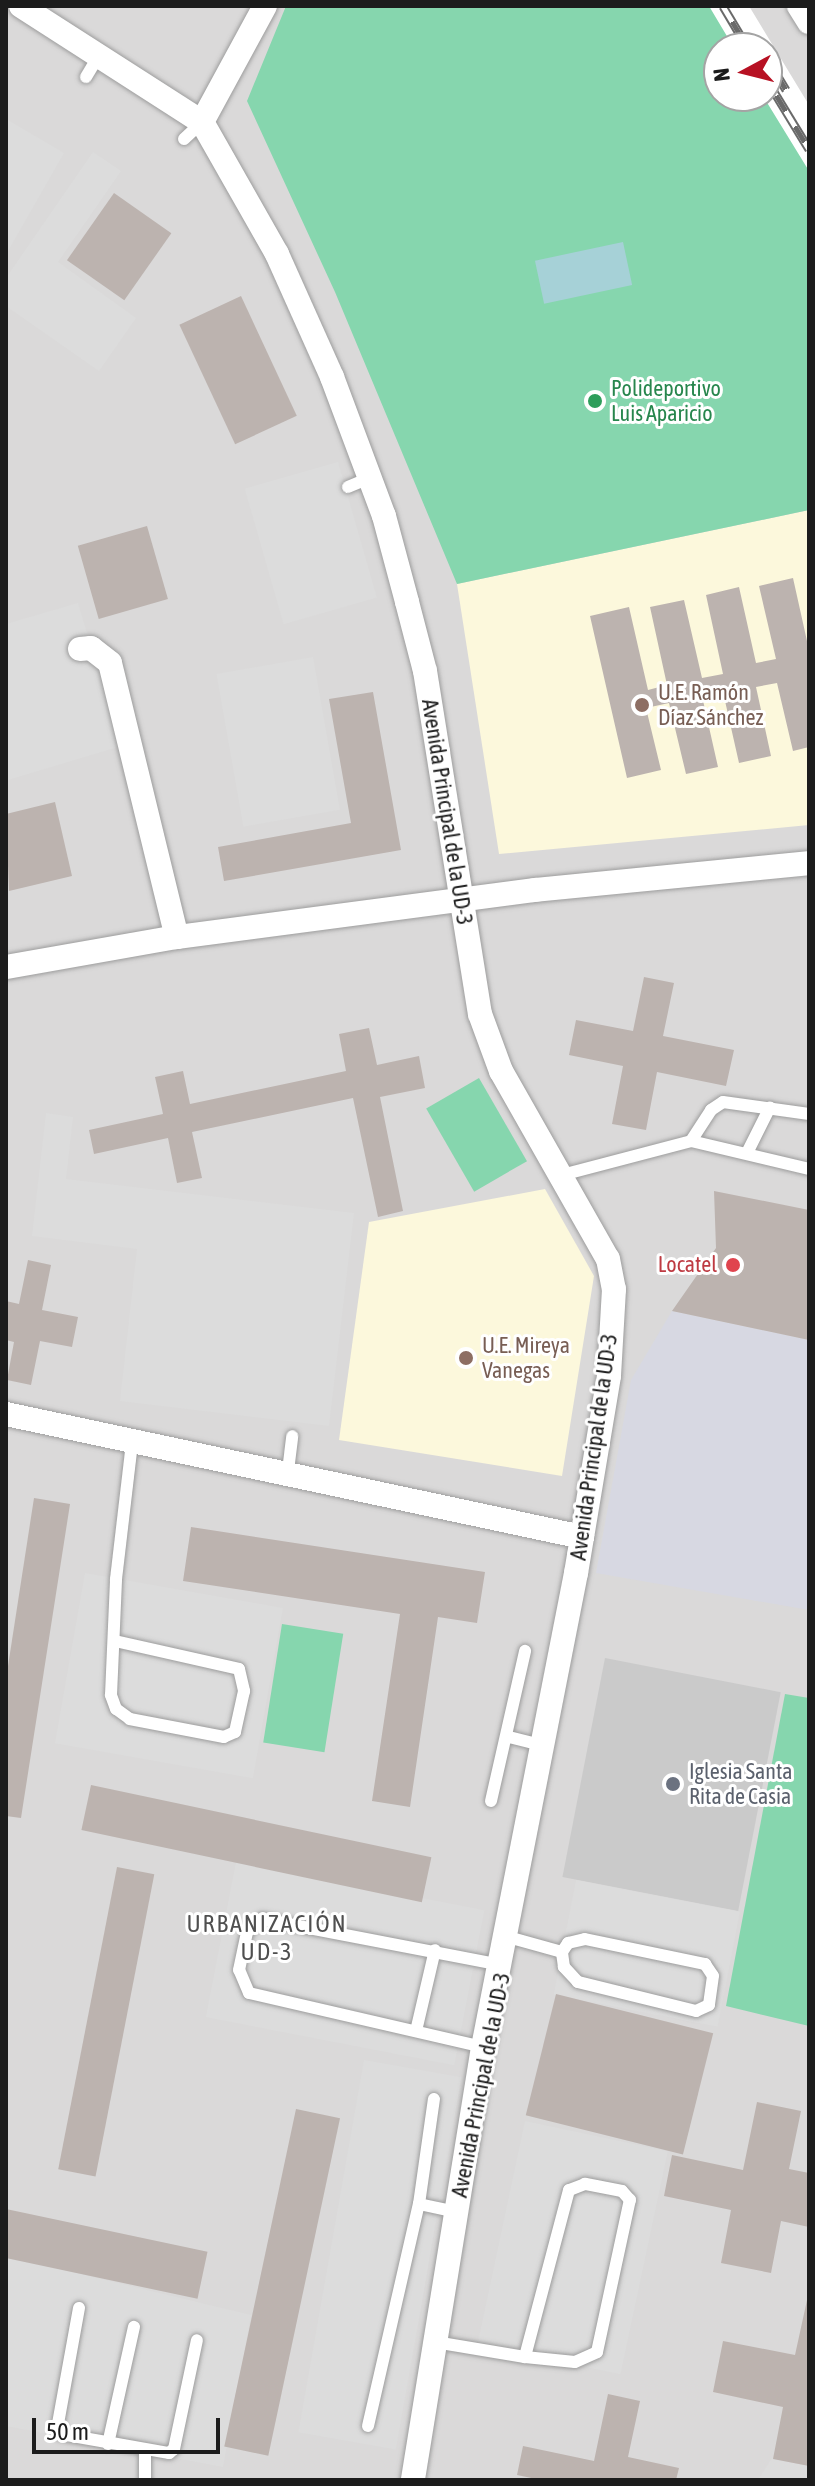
<!DOCTYPE html>
<meta charset="utf-8">
<style>
body{margin:0}
#map{position:relative;width:815px;height:2486px;overflow:hidden;background:#ece8e2;font-family:"Asap Condensed",sans-serif}
div>[style]{position:absolute}
[style*='--x']{left:calc(var(--x)*1px);top:calc(var(--y)*1px);width:calc(var(--w)*1px);rotate:calc(var(--a)*1deg)}
.residential>*{inset:0;background:#dad9d9}
.education>*{inset:0;background:#fcf8dc}
.religious>*{inset:0;background:#cacaca;transform-origin:0 0}
.pitch>*{inset:0;background:#86d6ae;transform-origin:0 0}
.parking>*{inset:0;background:#dcdcdc;transform-origin:0 0}
.plaza>*{inset:0;background:#d7d8e2}
.water>*{inset:0;background:#a6d1d7;transform-origin:0 0}
.pier>*{inset:0;background:#fff}
.building>*{inset:0;background:#bcb3af;transform-origin:0 0}
.roads{filter:drop-shadow(0 0 2px #9d9d9d) drop-shadow(0 0 2px #9d9d9d)}
.service>*{height:12px;margin:-6px;padding:0 6px;transform-origin:6px;border-radius:6px;background:#fff}
.minor>*{height:24px;margin:-12px;padding:0 12px;transform-origin:12px;border-radius:12px;background:#fff}
.rail>*{height:9px;margin-top:-4.5px;transform-origin:0;background:repeating-linear-gradient(90deg,#fff 0 18px,#6a6a6a 0 36px);box-sizing:border-box;border-block:2px solid #6a6a6a}
.dots>*{width:22px;height:22px;translate:-50% -50%;box-sizing:border-box;border:4px solid #fff;border-radius:50%}
span{translate:-50% -50%;white-space:nowrap;text-align:center;line-height:1.15;-webkit-text-stroke:6px #fff;paint-order:stroke}
.leisure-label{font-size:22px;color:#27864d}
.left{translate:0 -50%;text-align:left}
.education-label{font-size:22px;color:#785e54}
.street-label{font-size:22px;color:#1c1c1c}
.health-label{font-size:22px;color:#be3a42}
.right{translate:-100% -50%;text-align:right}
.worship-label{font-size:22px;color:#5b616d}
.neighbourhood-label{font-size:24px;color:#4f4f4f;letter-spacing:2px}
.frame{position:absolute;inset:0;border:8px solid #1c1c1c;pointer-events:none}
.north{position:absolute;left:703px;top:32px;width:80px;height:80px;box-sizing:border-box;background:#fff;border:2px solid #a4a4a4;border-radius:50%;rotate:263deg;font-size:22px;font-weight:700;line-height:32px;text-align:center;color:#1c1c1c}
.north::after{content:'';display:block;margin:auto;width:28px;height:36px;background:#b71123;clip-path:polygon(50% 0,100% 100%,50% 72%,0 100%)}
.scale{position:absolute;left:32px;top:2418px;width:188px;height:36px;box-sizing:border-box;border:4px solid #1c1c1c;border-top:0;padding-left:10px;font-size:24px;line-height:28px;white-space:nowrap;color:#1c1c1c;-webkit-text-stroke:6px #fff;paint-order:stroke}
</style>
<div id="map">
<div class="residential">
<div style="clip-path:polygon(evenodd,6px 6px,809px 6px,809px 2480px,6px 2480px,6px 6px,719px 48px,767px 48px,767px 96px,719px 96px,719px 48px)"></div>
</div>
<div class="education">
<div style="clip-path:polygon(809px 510px,809px 825px,499px 854px,457px 584px)"></div>
<div style="clip-path:polygon(545px 1189px,594px 1276px,562px 1476px,339px 1440px,369px 1222px)"></div>
</div>
<div class="religious">
<div style="left:605px;top:1658px;width:179px;height:223px;rotate:11deg"></div>
</div>
<div class="pitch">
<div style="clip-path:polygon(286px 6px,736px 6px,758px 48px,719px 48px,719px 96px,767px 96px,809px 146px,809px 510px,457px 584px,335px 292px,247px 101px)"></div>
<div style="left:479px;top:1078px;width:96px;height:61px;rotate:60deg"></div>
<div style="left:282px;top:1624px;width:62px;height:120px;rotate:9deg"></div>
<div style="clip-path:polygon(785px 1694px,809px 1698px,809px 2026px,726px 2006px)"></div>
</div>
<div class="parking">
<div style="clip-path:polygon(6px 119px,64px 153px,7px 253px,6px 252px)"></div>
<div style="clip-path:polygon(93px 152px,121px 171px,58px 262px,136px 318px,99px 371px,6px 306px,6px 278px)"></div>
<div style="left:338px;top:462px;width:141px;height:97px;rotate:74deg"></div>
<div style="clip-path:polygon(78px 603px,121px 746px,8px 780px,6px 624px)"></div>
<div style="left:313px;top:657px;width:155px;height:98px;rotate:80deg"></div>
<div style="clip-path:polygon(46px 1113px,73px 1117px,66px 1179px,354px 1213px,329px 1426px,120px 1401px,137px 1249px,32px 1236px)"></div>
<div style="left:85px;top:1573px;width:201px;height:173px;rotate:10deg"></div>
<div style="left:236px;top:1862px;width:253px;height:158px;rotate:11deg"></div>
<div style="left:576px;top:1880px;width:167px;height:117px;rotate:11deg"></div>
<div style="left:364px;top:2060px;width:99px;height:378px;rotate:10deg"></div>
<div style="left:525px;top:2121px;width:146px;height:228px;rotate:12deg"></div>
<div style="clip-path:polygon(6px 2256px,251px 2315px,223px 2467px,6px 2426px)"></div>
<div style="clip-path:polygon(772px 2458px,809px 2466px,809px 2480px,758px 2480px)"></div>
</div>
<div class="plaza">
<div style="clip-path:polygon(672px 1311px,809px 1340px,809px 1610px,596px 1573px,631px 1380px)"></div>
</div>
<div class="water">
<div style="left:623px;top:242px;width:44px;height:90px;rotate:78deg"></div>
</div>
<div class="pier">
<div style="clip-path:polygon(709px 6px,749px 6px,809px 105px,809px 171px,763px 96px,767px 48px,734px 48px)"></div>
</div>
<div class="building">
<div style="left:114px;top:193px;width:70px;height:82px;rotate:35deg"></div>
<div style="left:241px;top:296px;width:132px;height:68px;rotate:65deg"></div>
<div style="left:147px;top:526px;width:76px;height:72px;rotate:74deg"></div>
<div style="clip-path:polygon(793px 578px,809px 650px,809px 747px,793px 751px,777px 683px,756px 687px,771px 756px,739px 763px,723px 692px,702px 696px,718px 767px,686px 774px,669px 703px,646px 708px,661px 770px,627px 778px,590px 616px,629px 607px,648px 690px,667px 685px,650px 607px,684px 600px,702px 678px,723px 674px,706px 595px,739px 587px,756px 663px,776px 659px,759px 586px)"></div>
<div style="clip-path:polygon(373px 692px,401px 850px,224px 881px,218px 847px,351px 823px,329px 699px)"></div>
<div style="clip-path:polygon(55px 802px,72px 876px,9px 891px,6px 814px)"></div>
<div style="clip-path:polygon(644px 977px,674px 983px,663px 1036px,734px 1050px,726px 1086px,657px 1072px,646px 1130px,612px 1124px,623px 1066px,569px 1055px,576px 1020px,633px 1031px)"></div>
<div style="clip-path:polygon(369px 1028px,377px 1065px,419px 1056px,425px 1088px,380px 1097px,403px 1211px,378px 1217px,353px 1098px,192px 1132px,202px 1178px,177px 1183px,168px 1138px,94px 1154px,89px 1130px,163px 1114px,155px 1077px,183px 1071px,190px 1104px,346px 1071px,339px 1034px)"></div>
<div style="clip-path:polygon(714px 1191px,809px 1210px,809px 1340px,672px 1311px,716px 1248px)"></div>
<div style="clip-path:polygon(28px 1260px,51px 1265px,42px 1310px,78px 1317px,72px 1347px,40px 1341px,31px 1385px,7px 1380px,14px 1342px,6px 1340px,6px 1301px,19px 1304px)"></div>
<div style="clip-path:polygon(34px 1498px,70px 1504px,21px 1818px,6px 1816px,6px 1679px)"></div>
<div style="clip-path:polygon(191px 1527px,485px 1572px,477px 1623px,438px 1617px,410px 1807px,372px 1801px,400px 1614px,183px 1581px)"></div>
<div style="left:91px;top:1785px;width:348px;height:46px;rotate:12deg"></div>
<div style="left:117px;top:1867px;width:38px;height:308px;rotate:11deg"></div>
<div style="left:556px;top:1994px;width:162px;height:125px;rotate:14deg"></div>
<div style="clip-path:polygon(757px 2102px,801px 2111px,789px 2169px,809px 2173px,809px 2227px,781px 2221px,771px 2273px,721px 2263px,731px 2210px,664px 2196px,672px 2155px,743px 2170px)"></div>
<div style="left:296px;top:2109px;width:45px;height:345px;rotate:12deg"></div>
<div style="left:6px;top:2209px;width:206px;height:48px;rotate:12deg"></div>
<div style="clip-path:polygon(809px 2291px,809px 2466px,773px 2459px,783px 2407px,713px 2392px,723px 2341px,795px 2355px)"></div>
<div style="clip-path:polygon(608px 2394px,640px 2401px,628px 2457px,679px 2468px,676px 2480px,541px 2480px,517px 2475px,523px 2446px,594px 2461px)"></div>
</div>
<div class="roads">
<div class="service">
<div style="--x:86;--y:77;--w:27;--a:-59"></div>
<div style="--x:184;--y:139;--w:25;--a:-43"></div>
<div style="--x:348;--y:487;--w:23;--a:-23"></div>
<div style="--x:691;--y:1141;--w:37;--a:-57"></div>
<div style="--x:711;--y:1110;--w:14;--a:-34"></div>
<div style="--x:723;--y:1102;--w:87;--a:7.9"></div>
<div style="--x:747;--y:1153;--w:51;--a:-63.4"></div>
<div style="--x:558;--y:1176;--w:138;--a:-14.7"></div>
<div style="--x:691;--y:1141;--w:121;--a:13.3"></div>
<div style="--x:288;--y:1471;--w:35;--a:-83"></div>
<div style="--x:115;--y:1641;--w:127;--a:12.7"></div>
<div style="--x:239;--y:1669;--w:23;--a:77"></div>
<div style="--x:244;--y:1691;--w:42;--a:102.4"></div>
<div style="--x:235;--y:1732;--w:12;--a:156"></div>
<div style="--x:224;--y:1737;--w:96;--a:-169.2"></div>
<div style="--x:130;--y:1719;--w:17;--a:-144"></div>
<div style="--x:116;--y:1709;--w:15;--a:-110"></div>
<div style="--x:111;--y:1695;--w:116;--a:-87.5"></div>
<div style="--x:116;--y:1579;--w:137;--a:-83.3"></div>
<div style="--x:509;--y:1737;--w:36;--a:14"></div>
<div style="--x:491;--y:1801;--w:154;--a:-77.2"></div>
<div style="--x:508;--y:1937;--w:56;--a:15.5"></div>
<div style="--x:585;--y:1939;--w:123;--a:11.8"></div>
<div style="--x:705;--y:1964;--w:14;--a:56"></div>
<div style="--x:713;--y:1976;--w:29;--a:98"></div>
<div style="--x:709;--y:2005;--w:14;--a:155"></div>
<div style="--x:696;--y:2011;--w:122;--a:-166.2"></div>
<div style="--x:578;--y:1982;--w:21;--a:-133"></div>
<div style="--x:564;--y:1967;--w:15;--a:-98"></div>
<div style="--x:562;--y:1952;--w:11;--a:-56"></div>
<div style="--x:568;--y:1943;--w:17;--a:-13"></div>
<div style="--x:416;--y:2031;--w:83;--a:-76.8"></div>
<div style="--x:483;--y:2047;--w:240;--a:-167"></div>
<div style="--x:249;--y:1993;--w:25;--a:-113"></div>
<div style="--x:239;--y:1970;--w:39;--a:-78"></div>
<div style="--x:247;--y:1932;--w:20;--a:-41"></div>
<div style="--x:262;--y:1919;--w:243;--a:10.9"></div>
<div style="--x:419;--y:2204;--w:39;--a:12"></div>
<div style="--x:79;--y:2308;--w:117;--a:100.3"></div>
<div style="--x:58;--y:2423;--w:11;--a:75"></div>
<div style="--x:61;--y:2434;--w:110;--a:10"></div>
<div style="--x:169;--y:2453;--w:6;--a:-39"></div>
<div style="--x:174;--y:2449;--w:111;--a:-78.1"></div>
<div style="--x:435;--y:2342;--w:91;--a:9.5"></div>
<div style="--x:525;--y:2357;--w:50;--a:5.7"></div>
<div style="--x:575;--y:2362;--w:24;--a:-24"></div>
<div style="--x:597;--y:2352;--w:156;--a:-77.8"></div>
<div style="--x:630;--y:2200;--w:12;--a:-132"></div>
<div style="--x:622;--y:2191;--w:38;--a:-169"></div>
<div style="--x:585;--y:2184;--w:17;--a:159"></div>
<div style="--x:569;--y:2190;--w:173;--a:104.8"></div>
<div style="--x:368;--y:2426;--w:228;--a:-77.1"></div>
<div style="--x:419;--y:2204;--w:106;--a:-81.9"></div>
<div style="--x:108;--y:2444;--w:120;--a:-77.5"></div>
<div style="--x:145;--y:2480;--w:28;--a:-90"></div>
</div>
<div class="minor">
<div style="--x:21;--y:6;--w:215;--a:32.7"></div>
<div style="--x:202;--y:122;--w:152;--a:60.4"></div>
<div style="--x:277;--y:254;--w:135;--a:65.9"></div>
<div style="--x:332;--y:377;--w:148;--a:69.5"></div>
<div style="--x:384;--y:516;--w:89;--a:75"></div>
<div style="--x:407;--y:602;--w:71;--a:75.4"></div>
<div style="--x:425;--y:671;--w:347;--a:80.9"></div>
<div style="--x:480;--y:1014;--w:61;--a:69.8"></div>
<div style="--x:501;--y:1071;--w:216;--a:60.4"></div>
<div style="--x:608;--y:1259;--w:31;--a:79"></div>
<div style="--x:614;--y:1289;--w:87;--a:93.3"></div>
<div style="--x:609;--y:1376;--w:200;--a:99.5"></div>
<div style="--x:576;--y:1573;--w:483;--a:101.1"></div>
<div style="--x:483;--y:2047;--w:439;--a:99.2"></div>
<div style="--x:799;--y:6;--w:19;--a:58"></div>
<div style="--x:202;--y:122;--w:132;--a:-61.5"></div>
<div style="--x:80;--y:649;--w:11;--a:-5"></div>
<div style="--x:91;--y:648;--w:24;--a:38"></div>
<div style="--x:110;--y:663;--w:282;--a:76.3"></div>
<div style="--x:6;--y:967;--w:174;--a:-10"></div>
<div style="--x:177;--y:937;--w:361;--a:-7.5"></div>
<div style="--x:535;--y:890;--w:275;--a:-5.6"></div>
<div style="--x:6;--y:1414;--w:589;--a:12.05"></div>
</div>
</div>
<div class="rail">
<div style="--x:723;--y:6;--w:49;--a:59.2"></div>
<div style="--x:767;--y:58;--w:37;--a:59"></div>
<div style="--x:767;--y:80;--w:81;--a:58.7"></div>
</div>
<div class="dots">
<div style="left:595px;top:401px;background:#2e9e5b"></div>
<div style="left:642px;top:705px;background:#8d6e63"></div>
<div style="left:733px;top:1265px;background:#e0444e"></div>
<div style="left:466px;top:1358px;background:#8d6e63"></div>
<div style="left:673px;top:1784px;background:#6b7280"></div>
</div>
<div class="leisure-label">
<span class="left" style="left:611px;top:401px">Polideportivo<br>Luis Aparicio</span>
</div>
<div class="education-label">
<span class="left" style="left:658px;top:705px">U.E. Ramón<br>Díaz Sánchez</span>
<span class="left" style="left:482px;top:1358px">U.E. Mireya<br>Vanegas</span>
</div>
<div class="street-label">
<span style="left:447px;top:812px;rotate:81deg">Avenida Principal de la UD-3</span>
<span style="left:594px;top:1447px;rotate:-82deg">Avenida Principal de la UD-3</span>
<span style="left:481px;top:2085px;rotate:-79deg">Avenida Principal de la UD-3</span>
</div>
<div class="health-label">
<span class="right" style="left:717px;top:1265px">Locatel</span>
</div>
<div class="worship-label">
<span class="left" style="left:689px;top:1784px">Iglesia Santa<br>Rita de Casia</span>
</div>
<div class="neighbourhood-label">
<span style="left:267px;top:1938px">URBANIZACIÓN<br>UD-3</span>
</div>
<div class="frame"></div>
<div class="north">N</div>
<div class="scale">50 m</div>
</div>
